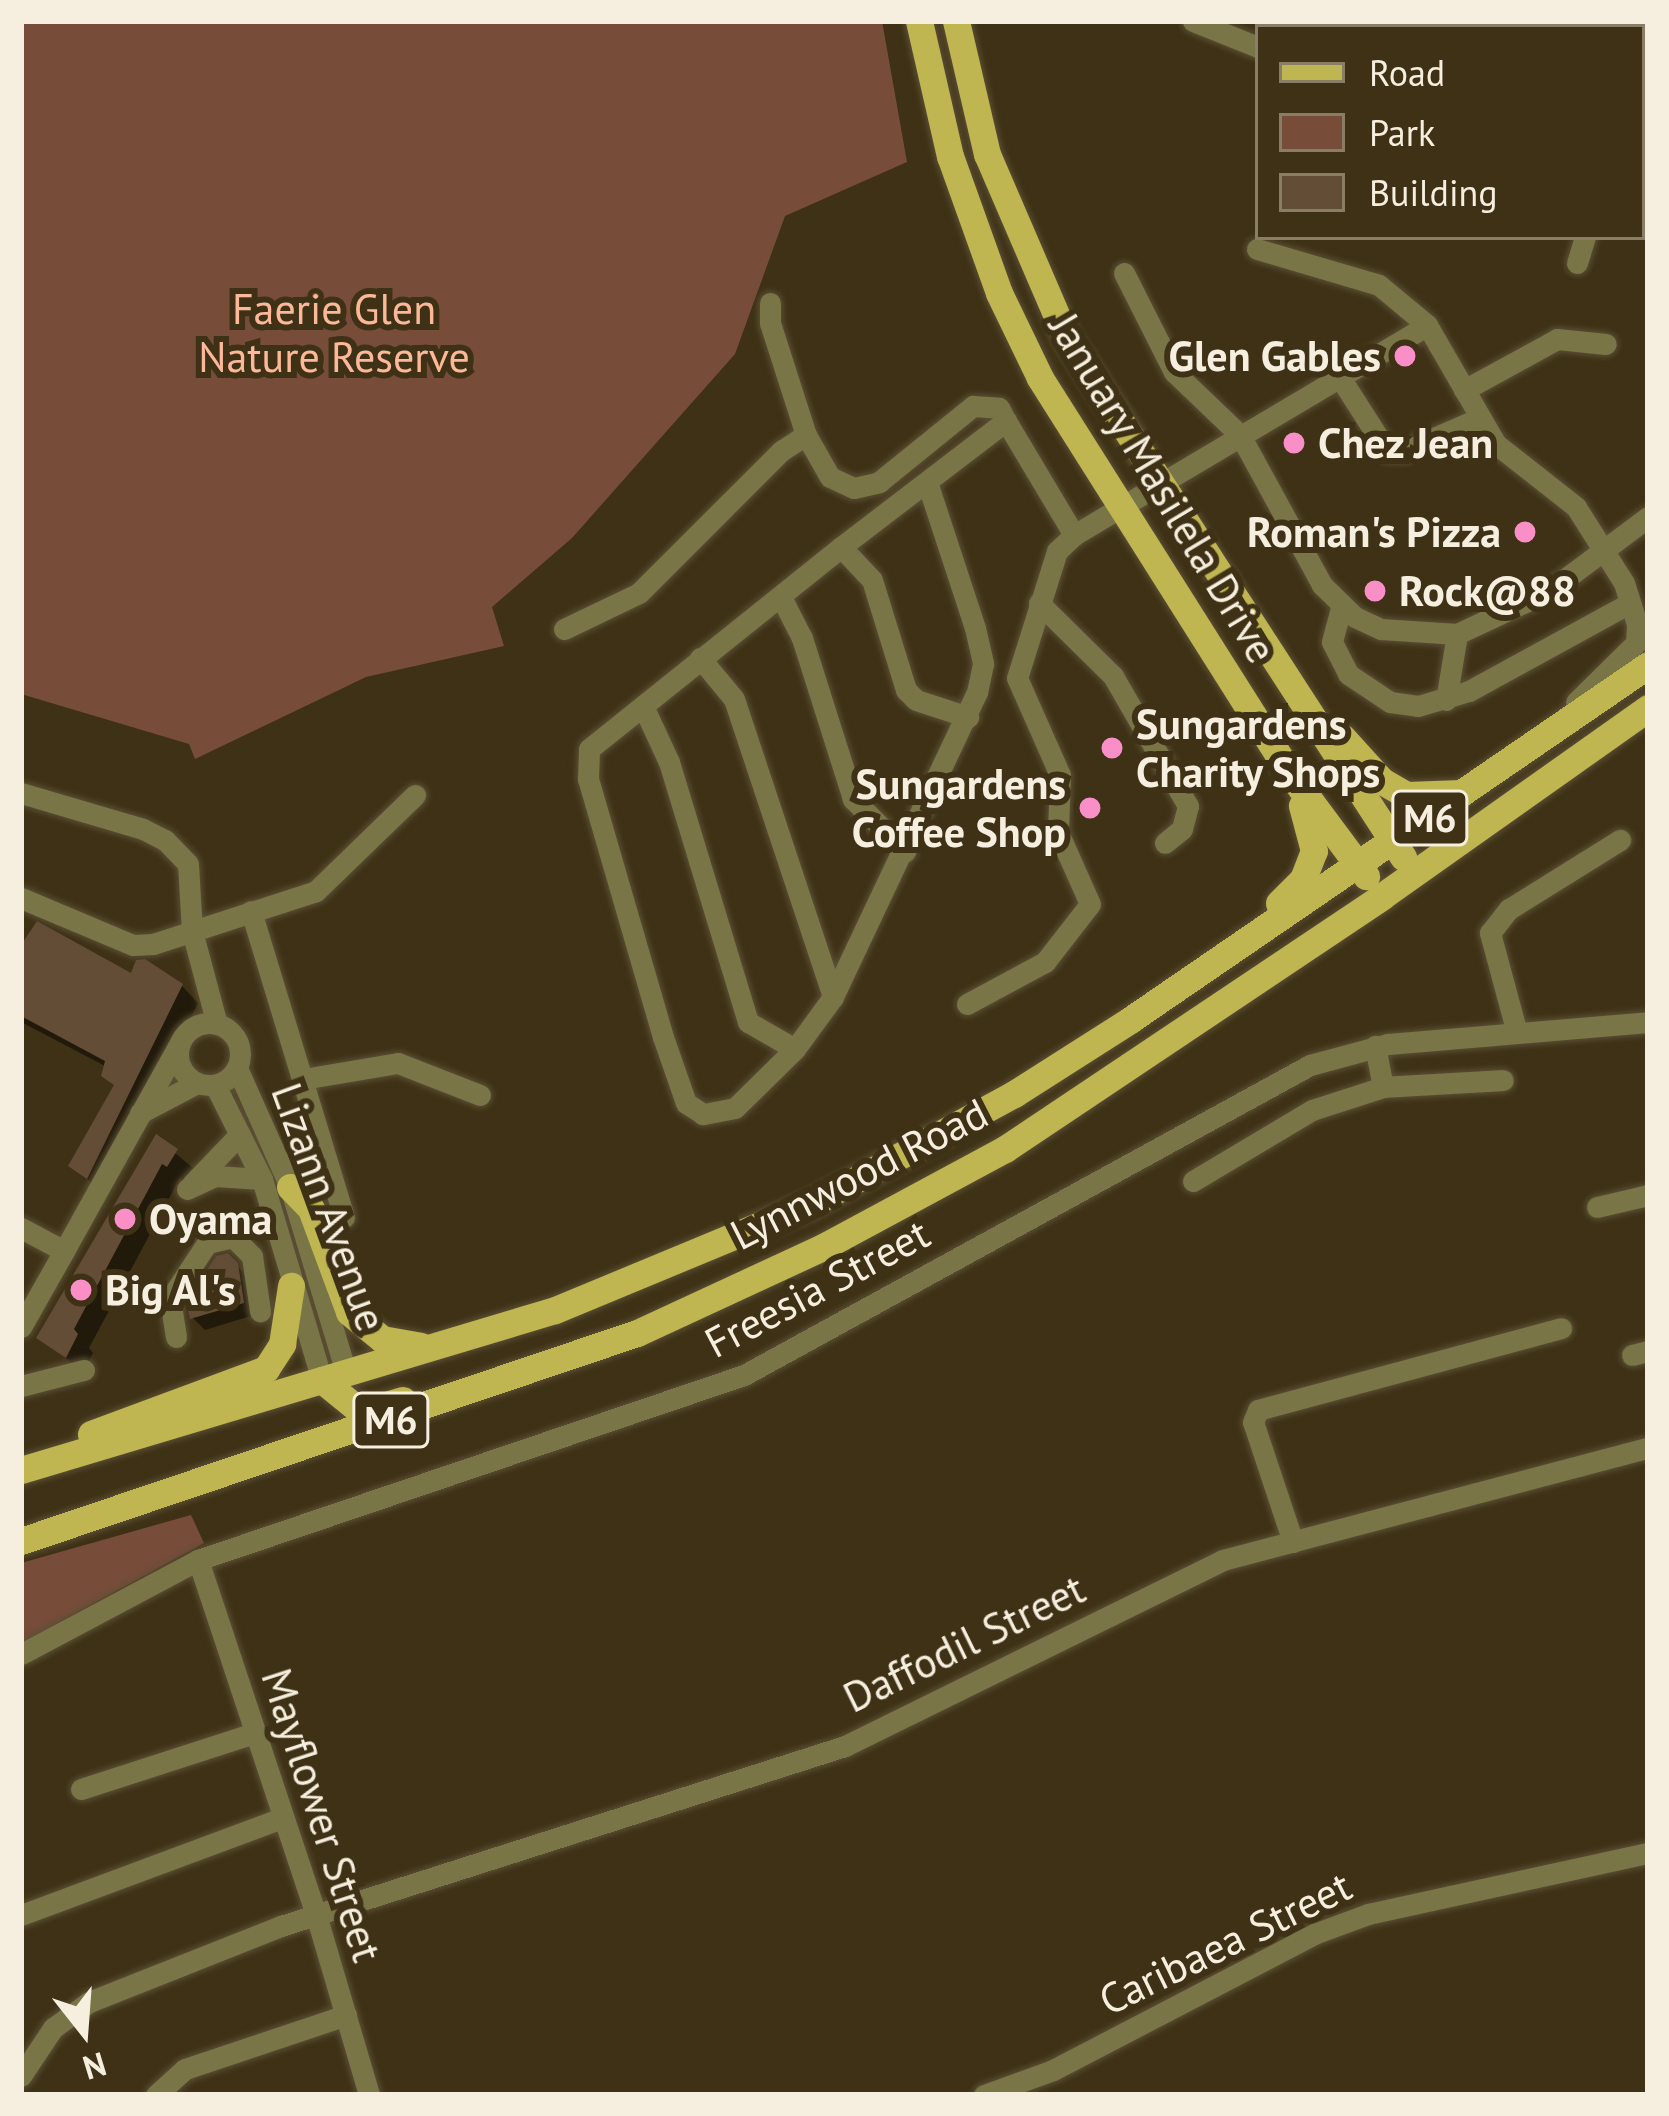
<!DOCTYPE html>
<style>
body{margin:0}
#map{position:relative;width:1669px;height:2116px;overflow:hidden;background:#3e3115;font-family:"PT Sans",sans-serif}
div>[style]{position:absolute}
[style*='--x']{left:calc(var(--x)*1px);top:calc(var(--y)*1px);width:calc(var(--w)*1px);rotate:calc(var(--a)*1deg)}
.green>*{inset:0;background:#774d3a}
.shadow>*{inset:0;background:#0007}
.building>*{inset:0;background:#644d37}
.roads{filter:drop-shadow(0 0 3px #5b4f35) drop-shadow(0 0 3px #5b4f35)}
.minor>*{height:21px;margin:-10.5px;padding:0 10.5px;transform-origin:10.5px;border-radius:10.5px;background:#797547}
.minor>.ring{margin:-10.5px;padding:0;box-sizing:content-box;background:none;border:21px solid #797547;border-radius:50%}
.major>*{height:27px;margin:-13.5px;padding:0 13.5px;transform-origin:13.5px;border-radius:13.5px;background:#bfb551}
.dots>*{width:33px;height:33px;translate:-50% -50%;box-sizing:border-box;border:6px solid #3e3115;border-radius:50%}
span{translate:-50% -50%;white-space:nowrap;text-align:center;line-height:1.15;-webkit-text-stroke:12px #3e3115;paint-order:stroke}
.shield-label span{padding:3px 9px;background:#3e3115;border:3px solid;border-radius:9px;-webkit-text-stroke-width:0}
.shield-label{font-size:39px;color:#f6eede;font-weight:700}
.park-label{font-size:42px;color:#fcb898}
.poi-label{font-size:42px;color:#f6eede;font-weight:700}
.right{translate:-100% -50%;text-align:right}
.left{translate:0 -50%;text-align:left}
.street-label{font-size:42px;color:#f6eede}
.frame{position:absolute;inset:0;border:24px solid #f6eede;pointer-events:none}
.legend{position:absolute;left:1255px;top:24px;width:390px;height:216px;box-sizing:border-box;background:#3e3115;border:3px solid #887d65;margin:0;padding:15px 21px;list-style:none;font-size:36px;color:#f6eede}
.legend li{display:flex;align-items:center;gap:24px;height:60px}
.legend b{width:60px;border:3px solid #887d65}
.north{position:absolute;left:24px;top:1972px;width:120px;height:120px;-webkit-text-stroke:9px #3e3115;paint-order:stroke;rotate:163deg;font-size:33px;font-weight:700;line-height:48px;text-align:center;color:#f6eede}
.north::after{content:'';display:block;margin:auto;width:42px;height:54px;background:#f6eede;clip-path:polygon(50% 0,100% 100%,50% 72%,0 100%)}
</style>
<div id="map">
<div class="green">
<div style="clip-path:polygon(21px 21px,882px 21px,907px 162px,785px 216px,735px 354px,572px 538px,492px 607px,504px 646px,366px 677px,195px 759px,189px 744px,21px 694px)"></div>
<div style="clip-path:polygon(191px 1515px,204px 1543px,21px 1643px,21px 1563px)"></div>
</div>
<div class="shadow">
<div style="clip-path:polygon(21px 942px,133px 977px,182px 986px,198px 1003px,104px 1193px,72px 1166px,117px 1087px,107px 1067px,21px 1022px)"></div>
<div style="clip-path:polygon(157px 1138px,193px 1168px,184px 1181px,180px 1178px,89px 1348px,93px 1353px,84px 1372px,40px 1338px)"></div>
<div style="clip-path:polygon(227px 1257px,249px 1278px,254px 1315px,205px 1330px,193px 1318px)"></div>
</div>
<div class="building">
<div style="clip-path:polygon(37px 921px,131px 973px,136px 960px,145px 959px,183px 984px,87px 1179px,68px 1166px,114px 1085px,101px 1076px,105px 1061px,21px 1016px,21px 945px)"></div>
<div style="clip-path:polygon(156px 1134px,178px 1149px,167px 1167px,162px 1164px,74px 1329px,78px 1334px,66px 1358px,36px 1338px)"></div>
<div style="clip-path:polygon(228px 1253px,238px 1263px,244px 1303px,190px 1319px,186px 1302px,216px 1256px)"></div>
</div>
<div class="roads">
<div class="minor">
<div style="--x:1193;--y:21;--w:70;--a:21.8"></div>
<div style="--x:1424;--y:27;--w:6;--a:-72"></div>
<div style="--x:1642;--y:160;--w:6;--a:18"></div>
<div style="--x:1257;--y:249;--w:127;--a:16.4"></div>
<div style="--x:1379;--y:285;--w:62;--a:39.8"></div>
<div style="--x:1577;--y:263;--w:27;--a:-73"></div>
<div style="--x:1124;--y:273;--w:111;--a:63.2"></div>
<div style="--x:1174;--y:372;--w:91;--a:43.7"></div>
<div style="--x:1240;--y:435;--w:171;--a:61.3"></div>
<div style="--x:1322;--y:585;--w:46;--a:44.1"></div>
<div style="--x:1355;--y:617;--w:29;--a:25"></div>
<div style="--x:1381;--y:629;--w:76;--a:3.8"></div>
<div style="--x:1457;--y:634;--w:102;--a:-25.1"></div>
<div style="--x:1549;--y:591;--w:124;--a:-36.8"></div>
<div style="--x:770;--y:303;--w:20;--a:90"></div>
<div style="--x:770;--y:323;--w:118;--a:72.2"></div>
<div style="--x:806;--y:435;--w:48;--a:60.3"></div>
<div style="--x:830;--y:477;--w:26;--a:25"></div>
<div style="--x:854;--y:488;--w:26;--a:-13"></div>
<div style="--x:879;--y:482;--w:121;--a:-39"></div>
<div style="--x:973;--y:406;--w:26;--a:4"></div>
<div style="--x:999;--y:408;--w:15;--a:62"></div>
<div style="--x:1339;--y:376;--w:89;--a:57.4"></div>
<div style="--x:1387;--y:451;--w:17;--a:0"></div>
<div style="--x:1404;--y:451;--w:83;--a:-23.5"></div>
<div style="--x:1464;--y:390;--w:106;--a:-28.7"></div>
<div style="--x:1557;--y:339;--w:49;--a:5.8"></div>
<div style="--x:927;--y:482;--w:154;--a:71.8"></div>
<div style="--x:975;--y:628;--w:37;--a:77"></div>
<div style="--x:983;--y:664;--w:29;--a:102"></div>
<div style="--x:977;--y:692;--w:337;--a:115.3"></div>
<div style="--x:833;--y:997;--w:64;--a:126.2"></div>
<div style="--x:795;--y:1049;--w:84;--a:135.5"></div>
<div style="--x:735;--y:1108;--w:33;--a:169"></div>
<div style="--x:703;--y:1114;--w:20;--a:-147"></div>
<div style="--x:686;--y:1103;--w:70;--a:-109.2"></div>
<div style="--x:663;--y:1037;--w:269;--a:-106.2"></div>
<div style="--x:588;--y:779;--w:30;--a:-88"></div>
<div style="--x:589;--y:749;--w:323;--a:-38.7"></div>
<div style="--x:841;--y:547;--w:208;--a:-37.4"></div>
<div style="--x:1006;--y:421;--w:133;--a:59.2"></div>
<div style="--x:841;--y:547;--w:45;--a:46.8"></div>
<div style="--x:872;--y:580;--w:115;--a:72.8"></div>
<div style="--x:906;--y:690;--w:14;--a:45"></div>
<div style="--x:916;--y:700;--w:55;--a:18.1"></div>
<div style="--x:781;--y:597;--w:46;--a:62.9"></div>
<div style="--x:802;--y:638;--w:169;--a:72.4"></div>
<div style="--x:853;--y:799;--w:74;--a:45"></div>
<div style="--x:1039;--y:603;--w:104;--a:44.6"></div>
<div style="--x:1113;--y:676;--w:150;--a:60"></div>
<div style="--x:1188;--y:806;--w:24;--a:105"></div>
<div style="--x:1182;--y:829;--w:22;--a:141"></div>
<div style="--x:1341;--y:608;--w:35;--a:105"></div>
<div style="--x:1332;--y:642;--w:36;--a:63"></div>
<div style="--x:1348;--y:674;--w:50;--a:33.7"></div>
<div style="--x:1390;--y:702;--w:28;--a:8"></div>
<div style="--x:1418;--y:706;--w:53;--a:-16.4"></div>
<div style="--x:1469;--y:691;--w:183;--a:-28.7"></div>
<div style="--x:564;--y:629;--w:83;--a:-25.6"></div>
<div style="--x:639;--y:593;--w:201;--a:-45"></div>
<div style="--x:781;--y:451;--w:30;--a:-33"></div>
<div style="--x:700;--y:658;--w:53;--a:50.3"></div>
<div style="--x:734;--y:699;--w:314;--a:71.6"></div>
<div style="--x:1446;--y:700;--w:67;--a:-80.5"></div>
<div style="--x:643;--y:706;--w:62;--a:65.1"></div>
<div style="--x:669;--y:762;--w:272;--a:73.1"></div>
<div style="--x:748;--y:1022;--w:54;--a:29.9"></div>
<div style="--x:21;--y:793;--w:127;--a:16.4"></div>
<div style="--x:143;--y:829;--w:25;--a:27"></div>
<div style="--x:165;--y:840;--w:33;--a:46"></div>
<div style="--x:188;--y:864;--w:67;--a:86.6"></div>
<div style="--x:192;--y:931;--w:96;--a:75"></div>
<div style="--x:21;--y:898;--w:121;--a:22.8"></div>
<div style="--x:133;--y:945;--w:20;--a:-3"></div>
<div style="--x:153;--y:944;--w:171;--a:-18"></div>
<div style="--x:316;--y:891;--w:138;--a:-44.1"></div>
<div style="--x:251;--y:911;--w:320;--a:73.1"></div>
<div style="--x:967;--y:1004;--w:89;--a:-28.3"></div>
<div style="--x:1045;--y:962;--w:73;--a:-52.2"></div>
<div style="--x:1090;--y:904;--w:79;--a:-114"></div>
<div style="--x:1058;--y:832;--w:57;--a:-88"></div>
<div style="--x:1060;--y:775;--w:106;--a:-113.9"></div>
<div style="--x:1017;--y:678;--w:133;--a:-72.5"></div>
<div style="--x:1057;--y:551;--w:23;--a:-43"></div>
<div style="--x:1074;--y:535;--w:411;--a:-30.7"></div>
<div style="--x:1427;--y:325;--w:138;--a:59.9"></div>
<div style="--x:1496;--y:444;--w:102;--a:38.2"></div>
<div style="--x:1576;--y:507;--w:90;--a:57.7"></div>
<div style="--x:1624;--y:583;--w:43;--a:72.4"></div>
<div style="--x:1637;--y:624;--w:19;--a:93"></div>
<div style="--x:1636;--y:643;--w:84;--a:135.5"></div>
<div class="ring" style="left:178px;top:1023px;width:41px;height:41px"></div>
<div style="--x:1517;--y:1033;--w:104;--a:-105.1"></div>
<div style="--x:1490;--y:933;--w:31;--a:-52"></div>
<div style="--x:1509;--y:909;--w:131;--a:-31.9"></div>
<div style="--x:237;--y:1068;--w:130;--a:66"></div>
<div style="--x:290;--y:1187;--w:193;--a:73.2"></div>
<div style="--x:303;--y:1079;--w:96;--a:-9.6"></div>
<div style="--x:398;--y:1063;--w:88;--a:21.3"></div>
<div style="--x:215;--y:1085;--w:105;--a:63.4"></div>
<div style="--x:262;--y:1179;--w:210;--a:73.4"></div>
<div style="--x:1383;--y:1087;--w:120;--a:-3.3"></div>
<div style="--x:140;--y:1113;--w:64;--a:-27.8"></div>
<div style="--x:1193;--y:1181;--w:139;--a:-30.8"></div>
<div style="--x:1312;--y:1110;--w:75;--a:-17.9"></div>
<div style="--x:1383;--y:1087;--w:42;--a:-101"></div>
<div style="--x:192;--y:1184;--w:69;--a:-46.2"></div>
<div style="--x:187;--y:1189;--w:31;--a:-25"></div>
<div style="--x:215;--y:1176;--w:47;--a:3.7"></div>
<div style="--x:1597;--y:1207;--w:52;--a:-13.2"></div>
<div style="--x:21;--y:1228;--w:49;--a:28.1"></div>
<div style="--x:64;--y:1251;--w:240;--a:-60.9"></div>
<div style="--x:21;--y:1327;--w:87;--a:-60.5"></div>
<div style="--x:176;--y:1337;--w:38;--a:-99"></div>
<div style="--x:170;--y:1299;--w:67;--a:-56.5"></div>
<div style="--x:207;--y:1243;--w:27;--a:-13"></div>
<div style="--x:233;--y:1237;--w:27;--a:45"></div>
<div style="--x:252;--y:1256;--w:56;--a:81.7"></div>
<div style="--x:1632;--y:1355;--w:16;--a:-14"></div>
<div style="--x:21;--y:1386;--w:65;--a:-14.3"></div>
<div style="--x:1293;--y:1542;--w:126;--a:-108.4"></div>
<div style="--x:1253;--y:1422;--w:13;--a:-67"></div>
<div style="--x:1258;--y:1410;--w:314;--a:-15.1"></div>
<div style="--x:198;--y:1560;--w:377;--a:71.6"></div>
<div style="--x:317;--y:1918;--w:184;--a:73.6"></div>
<div style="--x:21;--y:1654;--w:200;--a:-28"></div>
<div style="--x:198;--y:1560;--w:576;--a:-18.72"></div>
<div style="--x:744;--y:1375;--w:645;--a:-28.71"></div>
<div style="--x:1310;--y:1065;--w:81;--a:-15.1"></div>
<div style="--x:1388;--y:1044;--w:261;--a:-4.8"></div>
<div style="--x:81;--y:1789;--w:182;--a:-17.9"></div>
<div style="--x:21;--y:1915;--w:278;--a:-20.4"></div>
<div style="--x:21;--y:2076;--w:58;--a:-56.3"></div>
<div style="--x:53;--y:2028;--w:44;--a:-35.8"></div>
<div style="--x:89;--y:2002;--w:206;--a:-21.6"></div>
<div style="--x:281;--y:1926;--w:592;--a:-17.7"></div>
<div style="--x:845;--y:1746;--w:421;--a:-26.2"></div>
<div style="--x:1223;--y:1560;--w:440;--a:-14.8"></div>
<div style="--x:156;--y:2095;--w:39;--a:-42"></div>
<div style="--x:185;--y:2069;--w:170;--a:-18.5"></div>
<div style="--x:984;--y:2095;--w:73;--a:-19.9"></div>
<div style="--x:1053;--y:2070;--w:294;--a:-27.5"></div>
<div style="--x:1314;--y:1934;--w:58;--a:-20.3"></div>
<div style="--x:1368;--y:1914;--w:287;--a:-12.3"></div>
</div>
<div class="major">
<div style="--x:919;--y:21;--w:139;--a:77.1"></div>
<div style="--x:950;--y:156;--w:145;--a:70.3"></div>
<div style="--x:999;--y:293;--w:94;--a:64.2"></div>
<div style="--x:1040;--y:378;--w:470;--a:57.7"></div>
<div style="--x:1291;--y:775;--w:126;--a:53.4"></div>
<div style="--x:956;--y:21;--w:137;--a:76.9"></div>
<div style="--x:987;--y:154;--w:199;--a:66.7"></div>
<div style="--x:1066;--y:337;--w:620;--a:57.05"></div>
<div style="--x:1343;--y:738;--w:58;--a:47.8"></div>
<div style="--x:1382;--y:781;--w:28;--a:30"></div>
<div style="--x:1406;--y:795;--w:55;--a:-2.1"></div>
<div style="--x:1279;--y:903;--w:34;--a:-45"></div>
<div style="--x:1303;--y:879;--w:30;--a:-69"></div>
<div style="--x:1314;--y:851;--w:47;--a:-104.9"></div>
<div style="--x:290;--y:1187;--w:30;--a:46"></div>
<div style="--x:311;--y:1209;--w:110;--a:69.7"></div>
<div style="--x:349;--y:1312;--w:43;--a:39.3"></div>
<div style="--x:382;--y:1339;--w:39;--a:10"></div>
<div style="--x:322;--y:1380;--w:40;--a:39"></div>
<div style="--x:353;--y:1405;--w:20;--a:11"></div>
<div style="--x:373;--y:1409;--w:31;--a:-17"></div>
<div style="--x:91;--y:1434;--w:187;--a:-20.4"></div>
<div style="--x:266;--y:1369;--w:30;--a:-57"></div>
<div style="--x:282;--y:1344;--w:59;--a:-81.2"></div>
<div style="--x:21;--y:1470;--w:557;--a:-16.68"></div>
<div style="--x:555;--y:1310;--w:279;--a:-22.5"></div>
<div style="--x:813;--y:1203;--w:229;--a:-28.5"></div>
<div style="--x:1014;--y:1094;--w:138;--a:-32.5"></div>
<div style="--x:1130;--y:1020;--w:628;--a:-34.42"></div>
<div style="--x:21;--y:1541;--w:650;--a:-18.66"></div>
<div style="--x:637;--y:1333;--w:205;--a:-24.8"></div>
<div style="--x:823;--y:1247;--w:207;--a:-28.3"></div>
<div style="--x:1005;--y:1149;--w:453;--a:-33.8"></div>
<div style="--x:1381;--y:897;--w:327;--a:-35.3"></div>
</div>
</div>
<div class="dots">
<div style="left:1405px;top:356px;background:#fa8fc7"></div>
<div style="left:1294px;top:443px;background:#fa8fc7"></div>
<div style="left:1525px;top:532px;background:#fa8fc7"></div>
<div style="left:1375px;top:591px;background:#fa8fc7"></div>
<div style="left:1112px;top:748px;background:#fa8fc7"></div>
<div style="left:1090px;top:808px;background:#fa8fc7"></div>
<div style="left:125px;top:1219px;background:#fa8fc7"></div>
<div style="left:81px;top:1290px;background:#fa8fc7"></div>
</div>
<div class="shield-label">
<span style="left:1430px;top:818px">M6</span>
<span style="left:391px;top:1420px">M6</span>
</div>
<div class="park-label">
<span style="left:334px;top:333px">Faerie Glen<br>Nature Reserve</span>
</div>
<div class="poi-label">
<span class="right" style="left:1381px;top:356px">Glen Gables</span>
<span class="left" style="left:1318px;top:443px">Chez Jean</span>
<span class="right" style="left:1501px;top:532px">Roman's Pizza</span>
<span class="left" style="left:1399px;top:591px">Rock@88</span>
<span class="left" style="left:1136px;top:748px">Sungardens<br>Charity Shops</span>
<span class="right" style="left:1066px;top:808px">Sungardens<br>Coffee Shop</span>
<span class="left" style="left:149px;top:1219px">Oyama</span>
<span class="left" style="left:105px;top:1290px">Big Al's</span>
</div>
<div class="street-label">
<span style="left:1163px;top:488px;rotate:59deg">January Masilela Drive</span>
<span style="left:859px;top:1174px;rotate:-27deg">Lynnwood Road</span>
<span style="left:329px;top:1207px;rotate:70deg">Lizann Avenue</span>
<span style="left:817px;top:1288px;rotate:-28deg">Freesia Street</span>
<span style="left:964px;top:1643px;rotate:-26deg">Daffodil Street</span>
<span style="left:322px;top:1815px;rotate:72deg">Mayflower Street</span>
<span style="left:1225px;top:1943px;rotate:-26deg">Caribaea Street</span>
</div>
<div class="frame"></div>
<ul class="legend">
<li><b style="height:15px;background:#bfb551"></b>Road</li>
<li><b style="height:33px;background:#774d3a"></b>Park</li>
<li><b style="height:33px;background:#644d37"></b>Building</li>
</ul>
<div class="north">N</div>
</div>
